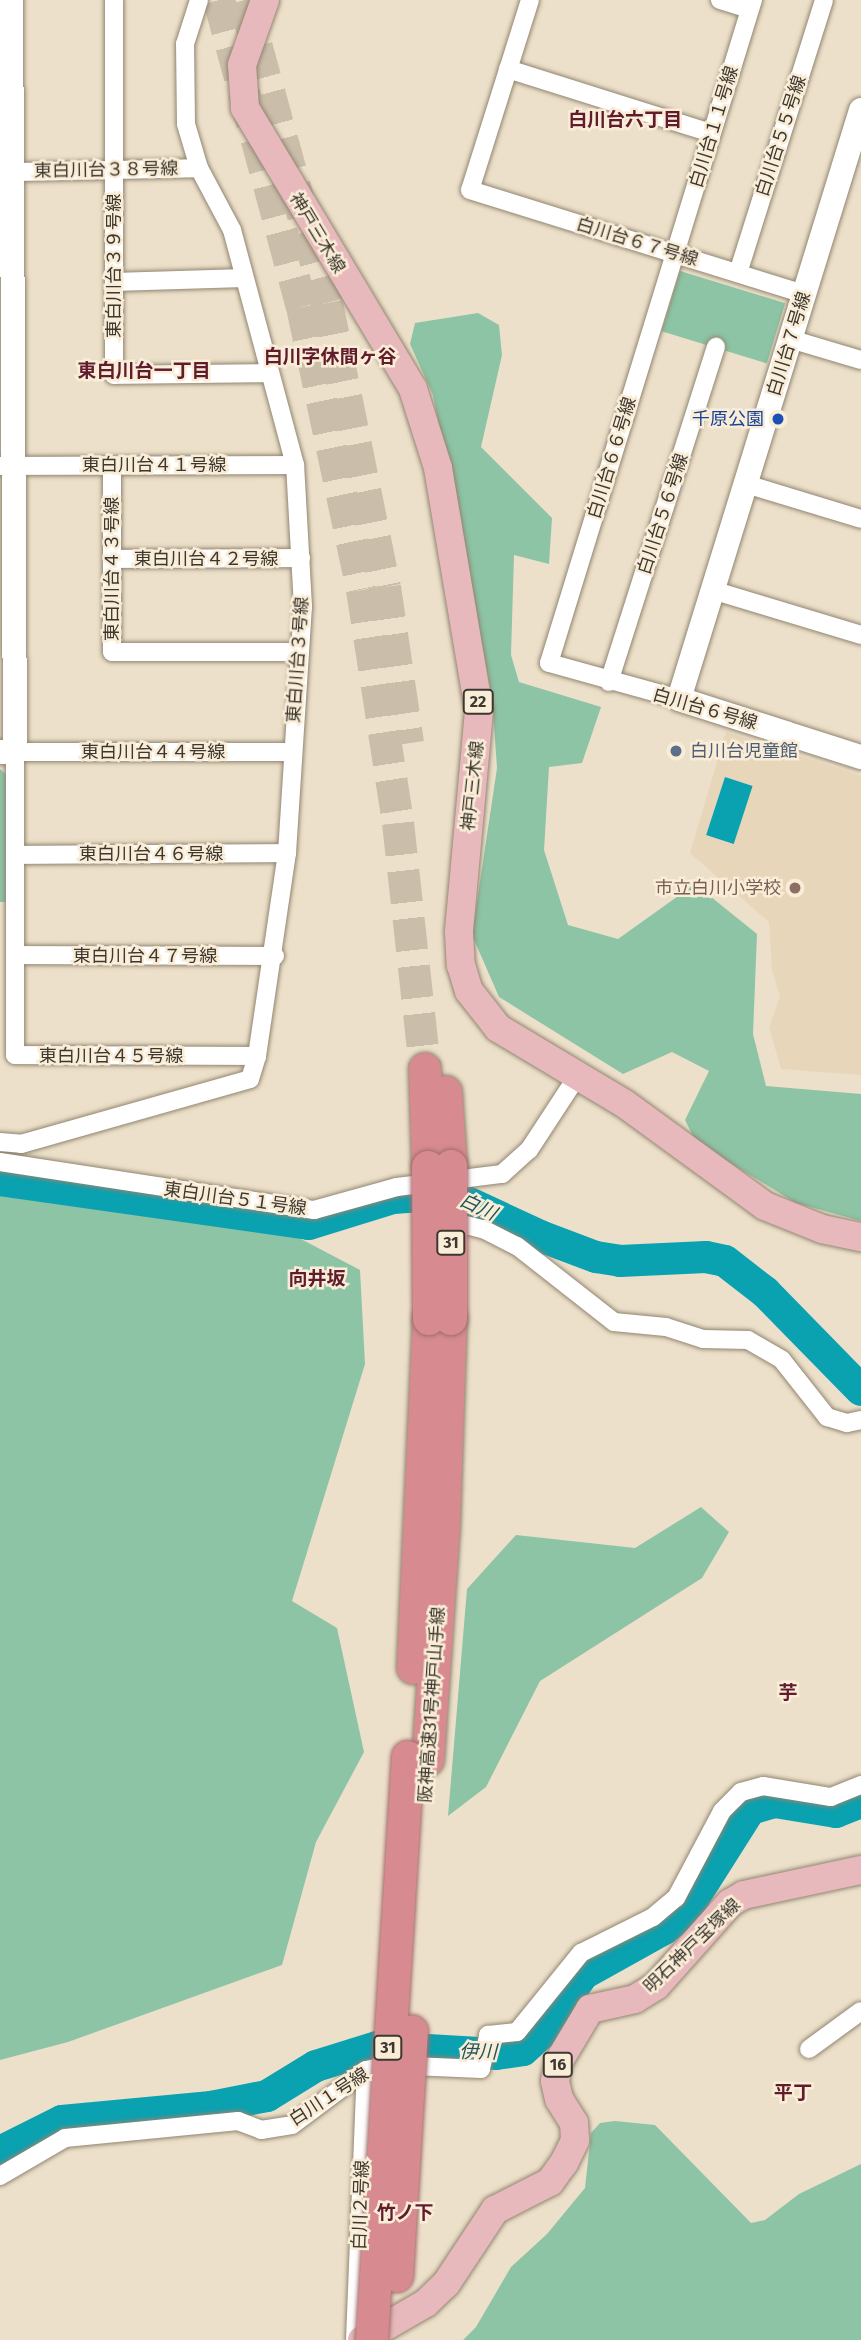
<!DOCTYPE html>
<meta charset="utf-8">
<style>
body{margin:0}
#map{position:relative;width:861px;height:2340px;overflow:hidden;background:#ede0ca;font-family:"Fira Sans","Noto Sans JP",sans-serif}
div>[style]{position:absolute}
[style*='--x']{left:calc(var(--x)*1px);top:calc(var(--y)*1px);width:calc(var(--w)*1px);rotate:calc(var(--a)*1deg)}
.built>*{inset:0;background:#e7d6b9}
.green>*{inset:0;background:#8cc4a5;transform-origin:0 0}
.water>*{inset:0;background:#0aa1b0;transform-origin:0 0}
.river>*{height:32px;margin:-16px;padding:0 16px;transform-origin:16px;border-radius:16px;background:#0aa1b0}
.highway-tunnel>*{height:32px;margin-top:-16px;transform-origin:0;background:repeating-linear-gradient(90deg,#cabeab 0 32px,transparent 0 48px)}
.roads{filter:drop-shadow(0 0 2px #918571) drop-shadow(0 0 2px #918571)}
.street>*{height:18px;margin:-9px;padding:0 9px;transform-origin:9px;border-radius:9px;background:#fff}
.secondary>*{height:24px;margin:-12px;padding:0 12px;transform-origin:12px;border-radius:12px;background:#fff}
.primary>*{height:28px;margin:-14px;padding:0 14px;transform-origin:14px;border-radius:14px;background:#e7b9bc}
.highway>*{height:32px;margin:-16px;padding:0 16px;transform-origin:16px;border-radius:16px;background:#d78b90}
.bridges{filter:drop-shadow(0 0 2px #a16e6e) drop-shadow(0 0 2px #a16e6e)}
.highway-bridge>*{height:32px;margin:-16px;padding:0 16px;transform-origin:16px;border-radius:16px;background:#d78b90}
.dots>*{width:19px;height:19px;translate:-50% -50%;box-sizing:border-box;border:4px solid #faedd7;border-radius:50%}
span{translate:-50% -50%;white-space:nowrap;text-align:center;line-height:1.15;-webkit-text-stroke:5px #faedd7;paint-order:stroke}
.shield-label span{padding:2px 5px;background:#faedd7;border:2px solid;border-radius:5px;-webkit-text-stroke-width:0}
.shield-label{font-size:16px;color:#3c372f;font-weight:700}
.street-label{font-size:18px;color:#3c372f}
.transit-label{font-size:18px;color:#164399}
.right{translate:-100% -50%;text-align:right}
.service-label{font-size:18px;color:#4e5e75}
.left{translate:0 -50%;text-align:left}
.education-label{font-size:18px;color:#785e54}
.neighbourhood-label{font-size:19px;color:#601b2c;font-weight:700}
.water-label{font-size:19px;color:#1f545a;font-style:italic}
</style>
<div id="map">
<div class="built">
<div style="clip-path:polygon(726px 732px,861px 776px,861px 1075px,781px 1069px,769px 1027px,780px 997px,772px 970px,769px 922px,690px 853px)"></div>
</div>
<div class="green">
<div style="left:680px;top:271px;width:110px;height:63px;rotate:17deg"></div>
<div style="clip-path:polygon(478px 313px,499px 325px,502px 355px,481px 447px,552px 518px,549px 564px,514px 555px,511px 655px,519px 682px,601px 707px,582px 763px,549px 767px,544px 850px,568px 925px,618px 939px,695px 884px,757px 934px,753px 1034px,766px 1086px,861px 1094px,861px 1221px,796px 1203px,696px 1142px,685px 1120px,709px 1071px,672px 1052px,623px 1074px,499px 997px,472px 935px,497px 768px,492px 697px,433px 395px,410px 344px,415px 323px)"></div>
<div style="clip-path:polygon(0 769px,9px 777px,8px 902px,0 902px)"></div>
<div style="clip-path:polygon(0 1191px,280px 1228px,360px 1270px,365px 1364px,292px 1601px,337px 1628px,364px 1752px,316px 1842px,282px 1965px,68px 2042px,0 2060px)"></div>
<div style="clip-path:polygon(701px 1507px,729px 1532px,702px 1578px,540px 1681px,486px 1787px,448px 1816px,467px 1589px,516px 1535px,635px 1548px)"></div>
<div style="clip-path:polygon(615px 2121px,655px 2125px,751px 2223px,765px 2220px,799px 2194px,861px 2164px,861px 2340px,463px 2340px,476px 2327px,511px 2267px,547px 2234px,585px 2188px,591px 2133px,600px 2123px)"></div>
</div>
<div class="water">
<div style="left:725px;top:777px;width:29px;height:61px;rotate:18deg"></div>
</div>
<div class="river">
<div style="--x:0;--y:1180;--w:312;--a:8.1"></div>
<div style="--x:309;--y:1224;--w:88;--a:-17.2"></div>
<div style="--x:393;--y:1198;--w:57;--a:-4"></div>
<div style="--x:450;--y:1194;--w:99;--a:25"></div>
<div style="--x:540;--y:1236;--w:60;--a:20.6"></div>
<div style="--x:596;--y:1257;--w:24;--a:9"></div>
<div style="--x:620;--y:1261;--w:86;--a:-2.7"></div>
<div style="--x:706;--y:1257;--w:19;--a:12"></div>
<div style="--x:725;--y:1261;--w:51;--a:37.8"></div>
<div style="--x:765;--y:1292;--w:137;--a:45.6"></div>
<div style="--x:0;--y:2152;--w:69;--a:-26.6"></div>
<div style="--x:62;--y:2121;--w:150;--a:-5.4"></div>
<div style="--x:211;--y:2107;--w:57;--a:-11.1"></div>
<div style="--x:267;--y:2096;--w:57;--a:-31.5"></div>
<div style="--x:316;--y:2066;--w:64;--a:-17.3"></div>
<div style="--x:377;--y:2047;--w:119;--a:3.4"></div>
<div style="--x:496;--y:2054;--w:27;--a:-8"></div>
<div style="--x:523;--y:2050;--w:27;--a:-42"></div>
<div style="--x:543;--y:2032;--w:70;--a:-55.4"></div>
<div style="--x:583;--y:1974;--w:93;--a:-29.1"></div>
<div style="--x:664;--y:1929;--w:27;--a:-39"></div>
<div style="--x:685;--y:1912;--w:122;--a:-57.7"></div>
<div style="--x:750;--y:1809;--w:26;--a:-16"></div>
<div style="--x:775;--y:1802;--w:62;--a:9.3"></div>
<div style="--x:836;--y:1812;--w:27;--a:-22"></div>
</div>
<div class="highway-tunnel">
<div style="--x:219;--y:0;--w:318;--a:74.9"></div>
<div style="--x:302;--y:307;--w:289;--a:78"></div>
<div style="--x:362;--y:590;--w:236;--a:81.2"></div>
<div style="--x:398;--y:823;--w:247;--a:83.7"></div>
<div style="--x:244;--y:0;--w:314;--a:74.7"></div>
<div style="--x:327;--y:303;--w:290;--a:78.5"></div>
<div style="--x:385;--y:587;--w:158;--a:81.6"></div>
</div>
<div class="roads">
<div class="street">
<div style="--x:114;--y:0;--w:375;--a:90"></div>
<div style="--x:114;--y:375;--w:156;--a:-0.7"></div>
<div style="--x:530;--y:0;--w:199;--a:107.5"></div>
<div style="--x:470;--y:190;--w:350;--a:17.3"></div>
<div style="--x:720;--y:0;--w:31;--a:17"></div>
<div style="--x:508;--y:69;--w:213;--a:17.5"></div>
<div style="--x:14;--y:172;--w:185;--a:-1.2"></div>
<div style="--x:738;--y:273;--w:286;--a:-72.5"></div>
<div style="--x:114;--y:282;--w:130;--a:-1.8"></div>
<div style="--x:790;--y:339;--w:74;--a:16.5"></div>
<div style="--x:0;--y:466;--w:295;--a:-0.2"></div>
<div style="--x:112;--y:466;--w:186;--a:90"></div>
<div style="--x:112;--y:652;--w:188;--a:0"></div>
<div style="--x:746;--y:484;--w:120;--a:16.9"></div>
<div style="--x:112;--y:559;--w:189;--a:-0.3"></div>
<div style="--x:712;--y:590;--w:156;--a:16.8"></div>
<div style="--x:609;--y:682;--w:352;--a:-72.3"></div>
<div style="--x:679;--y:699;--w:135;--a:-164.5"></div>
<div style="--x:549;--y:663;--w:694;--a:-72.9"></div>
<div style="--x:15;--y:855;--w:272;--a:-0.4"></div>
<div style="--x:15;--y:955;--w:260;--a:0.2"></div>
<div style="--x:257;--y:1056;--w:242;--a:-179.8"></div>
<div style="--x:15;--y:1055;--w:303;--a:-90"></div>
<div style="--x:15;--y:752;--w:276;--a:0"></div>
<div style="--x:0;--y:1142;--w:21;--a:5"></div>
<div style="--x:21;--y:1144;--w:238;--a:-15.8"></div>
<div style="--x:250;--y:1079;--w:24;--a:-73"></div>
<div style="--x:257;--y:1056;--w:205;--a:-81.6"></div>
<div style="--x:287;--y:853;--w:247;--a:-86.3"></div>
<div style="--x:303;--y:607;--w:142;--a:-93.2"></div>
<div style="--x:295;--y:465;--w:243;--a:-105"></div>
<div style="--x:232;--y:230;--w:70;--a:-118"></div>
<div style="--x:199;--y:168;--w:46;--a:-106.5"></div>
<div style="--x:186;--y:124;--w:80;--a:-90.7"></div>
<div style="--x:185;--y:44;--w:46;--a:-72.3"></div>
<div style="--x:0;--y:1162;--w:318;--a:8.7"></div>
<div style="--x:314;--y:1210;--w:86;--a:-15.5"></div>
<div style="--x:397;--y:1187;--w:106;--a:-7.1"></div>
<div style="--x:502;--y:1174;--w:36;--a:-42"></div>
<div style="--x:529;--y:1150;--w:90;--a:-56.8"></div>
<div style="--x:446;--y:1220;--w:38;--a:14"></div>
<div style="--x:483;--y:1229;--w:38;--a:27"></div>
<div style="--x:517;--y:1246;--w:123;--a:38.1"></div>
<div style="--x:614;--y:1322;--w:52;--a:5.5"></div>
<div style="--x:666;--y:1327;--w:39;--a:18"></div>
<div style="--x:703;--y:1339;--w:45;--a:1.3"></div>
<div style="--x:748;--y:1340;--w:39;--a:30"></div>
<div style="--x:782;--y:1360;--w:73;--a:51.7"></div>
<div style="--x:827;--y:1417;--w:21;--a:17"></div>
<div style="--x:847;--y:1423;--w:14;--a:-12"></div>
<div style="--x:809;--y:2049;--w:64;--a:-36.2"></div>
<div style="--x:0;--y:2176;--w:75;--a:-30.3"></div>
<div style="--x:65;--y:2138;--w:174;--a:-5.6"></div>
<div style="--x:238;--y:2121;--w:25;--a:21"></div>
<div style="--x:261;--y:2130;--w:31;--a:-9"></div>
<div style="--x:292;--y:2125;--w:92;--a:-36.6"></div>
<div style="--x:366;--y:2070;--w:24;--a:-12"></div>
<div style="--x:389;--y:2065;--w:92;--a:2.5"></div>
<div style="--x:481;--y:2069;--w:35;--a:-78"></div>
<div style="--x:488;--y:2035;--w:29;--a:-6"></div>
<div style="--x:517;--y:2032;--w:102;--a:-51"></div>
<div style="--x:581;--y:1953;--w:80;--a:-26.6"></div>
<div style="--x:653;--y:1917;--w:30;--a:-40"></div>
<div style="--x:676;--y:1898;--w:98;--a:-62.1"></div>
<div style="--x:722;--y:1811;--w:27;--a:-45"></div>
<div style="--x:741;--y:1792;--w:23;--a:-15"></div>
<div style="--x:763;--y:1786;--w:69;--a:9.2"></div>
<div style="--x:831;--y:1797;--w:32;--a:-22"></div>
<div style="--x:355;--y:2340;--w:270;--a:-87.7"></div>
</div>
<div class="secondary">
<div style="--x:861;--y:110;--w:616;--a:107.17"></div>
<div style="--x:679;--y:699;--w:191;--a:17.7"></div>
<div style="--x:0;--y:752;--w:15;--a:0"></div>
<div style="--x:15;--y:752;--w:752;--a:-90.3"></div>
</div>
<div class="primary">
<div style="--x:265;--y:0;--w:69;--a:109.5"></div>
<div style="--x:242;--y:65;--w:43;--a:86"></div>
<div style="--x:245;--y:108;--w:327;--a:59.1"></div>
<div style="--x:413;--y:389;--w:83;--a:72.4"></div>
<div style="--x:438;--y:468;--w:246;--a:80.4"></div>
<div style="--x:479;--y:711;--w:222;--a:95.2"></div>
<div style="--x:459;--y:932;--w:33;--a:87"></div>
<div style="--x:461;--y:965;--w:27;--a:73"></div>
<div style="--x:469;--y:991;--w:47;--a:51.9"></div>
<div style="--x:498;--y:1028;--w:148;--a:30.9"></div>
<div style="--x:625;--y:1104;--w:173;--a:36.1"></div>
<div style="--x:765;--y:1206;--w:61;--a:22"></div>
<div style="--x:822;--y:1229;--w:40;--a:12"></div>
<div style="--x:362;--y:2340;--w:74;--a:-30"></div>
<div style="--x:426;--y:2303;--w:28;--a:-44"></div>
<div style="--x:446;--y:2284;--w:89;--a:-56.5"></div>
<div style="--x:495;--y:2210;--w:62;--a:-27"></div>
<div style="--x:550;--y:2182;--w:24;--a:-54"></div>
<div style="--x:564;--y:2163;--w:25;--a:-64"></div>
<div style="--x:575;--y:2140;--w:17;--a:-93"></div>
<div style="--x:574;--y:2123;--w:28;--a:-122"></div>
<div style="--x:559;--y:2099;--w:18;--a:-103"></div>
<div style="--x:555;--y:2081;--w:20;--a:-79"></div>
<div style="--x:559;--y:2061;--w:61;--a:-59.2"></div>
<div style="--x:590;--y:2009;--w:46;--a:-12.5"></div>
<div style="--x:635;--y:1999;--w:25;--a:-32"></div>
<div style="--x:656;--y:1986;--w:111;--a:-48.3"></div>
<div style="--x:730;--y:1903;--w:16;--a:-30"></div>
<div style="--x:744;--y:1895;--w:120;--a:-12.1"></div>
</div>
<div class="highway">
<div style="--x:425;--y:1069;--w:98;--a:88.2"></div>
<div style="--x:446;--y:1092;--w:74;--a:86.1"></div>
<div style="--x:413;--y:1668;--w:349;--a:-87.4"></div>
<div style="--x:428;--y:1760;--w:236;--a:-86.1"></div>
<div style="--x:444;--y:1525;--w:206;--a:-88.1"></div>
</div>
</div>
<div class="bridges">
<div class="highway-bridge">
<div style="--x:428;--y:1167;--w:152;--a:89.6"></div>
<div style="--x:451;--y:1319;--w:153;--a:-90"></div>
<div style="--x:397;--y:2276;--w:245;--a:-86.5"></div>
<div style="--x:372;--y:2340;--w:584;--a:-86.47"></div>
</div>
</div>
<div class="dots">
<div style="left:778px;top:419px;background:#1a4fb4"></div>
<div style="left:676px;top:751px;background:#5c6f8a"></div>
<div style="left:795px;top:888px;background:#8d6e63"></div>
</div>
<div class="shield-label">
<span style="left:478px;top:702px">22</span>
<span style="left:451px;top:1243px">31</span>
<span style="left:388px;top:2048px">31</span>
<span style="left:558px;top:2065px">16</span>
</div>
<div class="street-label">
<span style="left:714px;top:127px;rotate:-73deg">白川台１１号線</span>
<span style="left:781px;top:136px;rotate:-72deg">白川台５５号線</span>
<span style="left:106px;top:170px;rotate:-1deg">東白川台３８号線</span>
<span style="left:317px;top:233px;rotate:59deg">神戸三木線</span>
<span style="left:637px;top:242px;rotate:17deg">白川台６７号線</span>
<span style="left:114px;top:266px;rotate:-90deg">東白川台３９号線</span>
<span style="left:789px;top:344px;rotate:-73deg">白川台７号線</span>
<span style="left:612px;top:458px;rotate:-73deg">白川台６６号線</span>
<span style="left:154px;top:465px">東白川台４１号線</span>
<span style="left:663px;top:514px;rotate:-72deg">白川台５６号線</span>
<span style="left:206px;top:559px">東白川台４２号線</span>
<span style="left:112px;top:569px;rotate:-90deg">東白川台４３号線</span>
<span style="left:298px;top:660px;rotate:-86deg">東白川台３号線</span>
<span style="left:705px;top:709px;rotate:16deg">白川台６号線</span>
<span style="left:153px;top:752px">東白川台４４号線</span>
<span style="left:473px;top:786px;rotate:-84deg">神戸三木線</span>
<span style="left:151px;top:854px">東白川台４６号線</span>
<span style="left:145px;top:956px">東白川台４７号線</span>
<span style="left:111px;top:1056px">東白川台４５号線</span>
<span style="left:235px;top:1199px;rotate:8deg">東白川台５１号線</span>
<span style="left:432px;top:1705px;rotate:-86deg">阪神高速31号神戸山手線</span>
<span style="left:692px;top:1946px;rotate:-44deg">明石神戸宝塚線</span>
<span style="left:329px;top:2097px;rotate:-33deg">白川１号線</span>
<span style="left:361px;top:2205px;rotate:-88deg">白川２号線</span>
</div>
<div class="transit-label">
<span class="right" style="left:764px;top:419px">千原公園</span>
</div>
<div class="service-label">
<span class="left" style="left:690px;top:751px">白川台児童館</span>
</div>
<div class="education-label">
<span class="right" style="left:781px;top:888px">市立白川小学校</span>
</div>
<div class="neighbourhood-label">
<span style="left:625px;top:120px">白川台六丁目</span>
<span style="left:330px;top:357px">白川字休間ヶ谷</span>
<span style="left:144px;top:371px">東白川台一丁目</span>
<span style="left:317px;top:1279px">向井坂</span>
<span style="left:788px;top:1693px">芋</span>
<span style="left:793px;top:2093px">平丁</span>
<span style="left:405px;top:2213px">竹ノ下</span>
</div>
<div class="water-label">
<span style="left:478px;top:1207px;rotate:25deg">白川</span>
<span style="left:478px;top:2052px;rotate:1deg">伊川</span>
</div>
</div>
